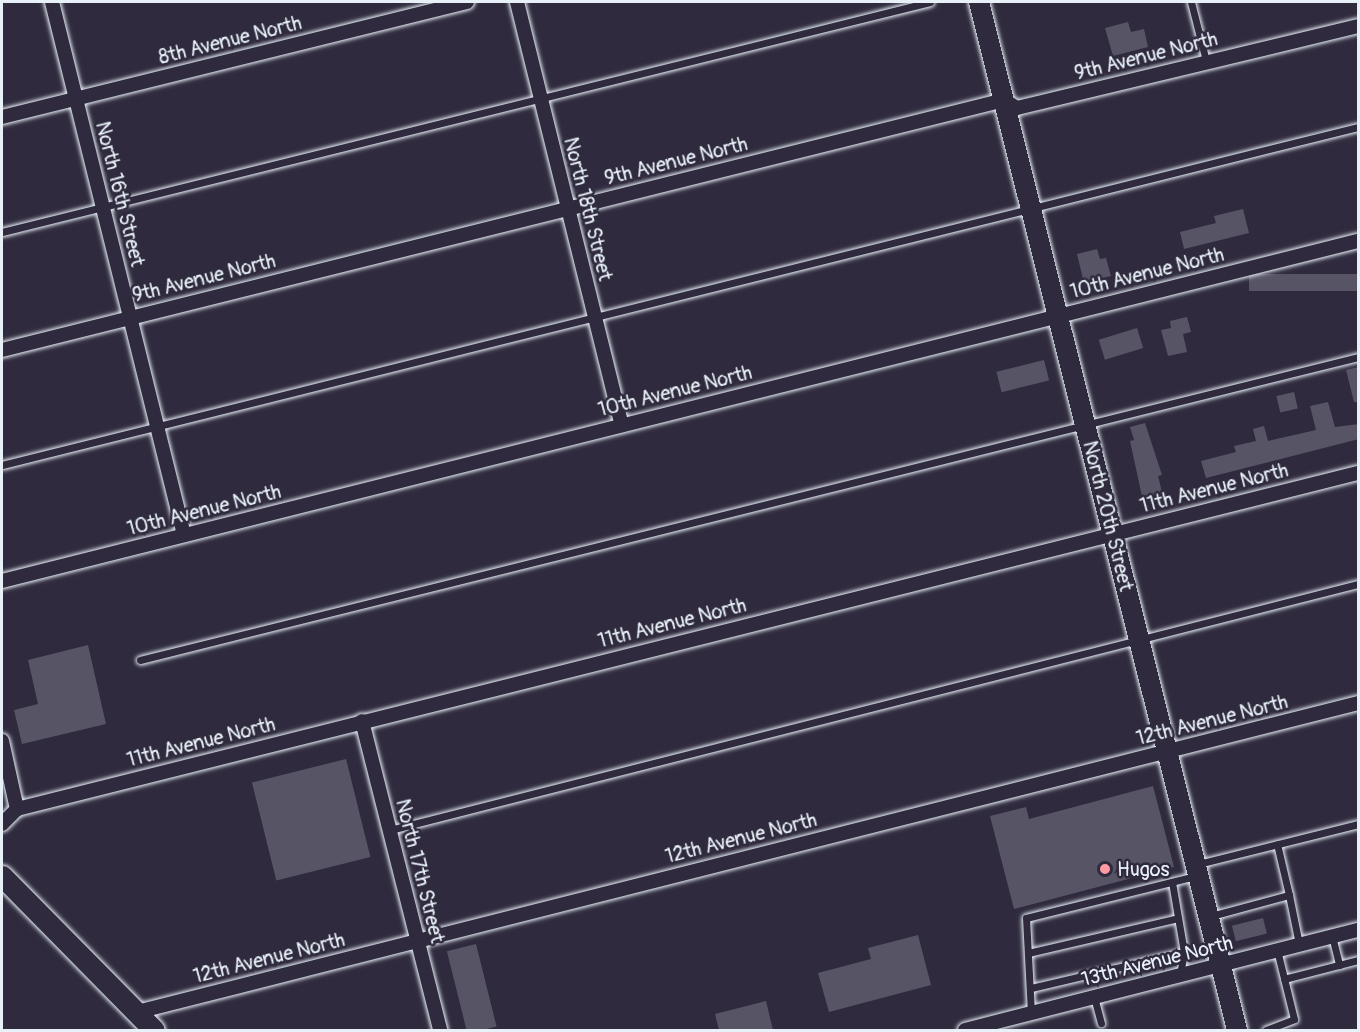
<!DOCTYPE html>
<style>
body{margin:0}
#map{position:relative;width:1360px;height:1032px;overflow:hidden;background:#2f2a3d;font-family:Pangolin,sans-serif}
div>[style]{position:absolute}
[style*='--x']{left:calc(var(--x)*1px);top:calc(var(--y)*1px);width:calc(var(--w)*1px);rotate:calc(var(--a)*1deg)}
.building>*{inset:0;background:#575565;transform-origin:0 0}
.roads{filter:drop-shadow(0 0 2px #e8f1f8) drop-shadow(0 0 2px #e8f1f8)}
.lane>*{height:7px;margin:-3.5px;padding:0 3.5px;transform-origin:3.5px;border-radius:3.5px;background:#2f2a3d}
.street>*{height:14px;margin:-7px;padding:0 7px;transform-origin:7px;border-radius:7px;background:#2f2a3d}
.secondary>*{height:20px;margin:-10px;padding:0 10px;transform-origin:10px;border-radius:10px;background:#2f2a3d}
.primary>*{height:21px;margin:-10.5px;padding:0 10.5px;transform-origin:10.5px;border-radius:10.5px;background:#2f2a3d}
.dots>*{width:16px;height:16px;translate:-50% -50%;box-sizing:border-box;border:3px solid #2f2a3d;border-radius:50%}
span{translate:-50% -50%;white-space:nowrap;text-align:center;line-height:1.15;-webkit-text-stroke:5px #2f2a3d;paint-order:stroke}
.street-label{font-size:20px;color:#e8f1f8}
.poi-label{font-size:20px;color:#e8f1f8}
.left{translate:0 -50%;text-align:left}
.frame{position:absolute;inset:0;border:3px solid #e8f1f8;pointer-events:none}
</style>
<div id="map">
<div class="building">
<div style="clip-path:polygon(1128px 22px,1131px 32px,1144px 29px,1148px 47px,1113px 56px,1105px 28px)"></div>
<div style="clip-path:polygon(1243px 209px,1249px 233px,1184px 249px,1180px 232px,1216px 223px,1214px 216px)"></div>
<div style="clip-path:polygon(1097px 249px,1100px 259px,1106px 258px,1111px 276px,1084px 283px,1077px 254px)"></div>
<div style="left:1359px;top:274px;width:17px;height:110px;rotate:90deg"></div>
<div style="clip-path:polygon(1187px 317px,1191px 332px,1183px 334px,1187px 352px,1168px 356px,1161px 330px,1171px 328px,1170px 321px)"></div>
<div style="left:1137px;top:328px;width:21px;height:40px;rotate:73deg"></div>
<div style="left:1044px;top:360px;width:21px;height:49px;rotate:76deg"></div>
<div style="clip-path:polygon(1359px 367px,1359px 402px,1354px 402px,1346px 370px)"></div>
<div style="left:1294px;top:392px;width:17px;height:18px;rotate:77deg"></div>
<div style="clip-path:polygon(1328px 402px,1335px 427px,1359px 424px,1359px 439px,1206px 478px,1201px 461px,1236px 452px,1234px 446px,1256px 441px,1253px 429px,1264px 426px,1268px 441px,1316px 430px,1310px 406px)"></div>
<div style="clip-path:polygon(1145px 423px,1162px 475px,1158px 476px,1163px 496px,1143px 501px,1130px 441px,1134px 440px,1130px 427px)"></div>
<div style="clip-path:polygon(88px 645px,106px 724px,22px 744px,14px 710px,38px 704px,28px 660px)"></div>
<div style="left:346px;top:759px;width:101px;height:97px;rotate:76deg"></div>
<div style="clip-path:polygon(1153px 786px,1174px 867px,1014px 909px,990px 816px,1026px 807px,1029px 819px)"></div>
<div style="left:1263px;top:918px;width:16px;height:32px;rotate:76deg"></div>
<div style="clip-path:polygon(918px 935px,931px 985px,829px 1012px,818px 973px,871px 959px,868px 948px)"></div>
<div style="left:476px;top:944px;width:85px;height:30px;rotate:76deg"></div>
<div style="clip-path:polygon(766px 1001px,773px 1030px,719px 1030px,715px 1014px)"></div>
</div>
<div class="roads">
<div class="lane">
<div style="--x:1191;--y:2;--w:61;--a:75.7"></div>
<div style="--x:2;--y:232;--w:956;--a:-13.92"></div>
<div style="--x:2;--y:465;--w:1397;--a:-14"></div>
<div style="--x:140;--y:660;--w:1255;--a:-13.97"></div>
<div style="--x:390;--y:830;--w:999;--a:-14.26"></div>
<div style="--x:1198;--y:864;--w:165;--a:-14"></div>
<div style="--x:1172;--y:882;--w:71;--a:80.3"></div>
<div style="--x:1184;--y:952;--w:23;--a:100"></div>
<div style="--x:1289;--y:895;--w:50;--a:78.5"></div>
<div style="--x:1211;--y:916;--w:81;--a:-15.1"></div>
<div style="--x:1289;--y:895;--w:52;--a:-103.2"></div>
<div style="--x:1332;--y:936;--w:30;--a:76"></div>
<div style="--x:1028;--y:953;--w:154;--a:-13.1"></div>
<div style="--x:1284;--y:979;--w:76;--a:-14.4"></div>
<div style="--x:1031;--y:988;--w:157;--a:-13.2"></div>
<div style="--x:1094;--y:997;--w:27;--a:75"></div>
<div style="--x:1031;--y:1013;--w:95;--a:-93"></div>
<div style="--x:1026;--y:918;--w:175;--a:-13.9"></div>
<div style="--x:1266;--y:1030;--w:30;--a:-21"></div>
<div style="--x:1294;--y:1019;--w:71;--a:-103.8"></div>
</div>
<div class="street">
<div style="--x:52;--y:2;--w:549;--a:76.09"></div>
<div style="--x:517;--y:2;--w:436;--a:76.1"></div>
<div style="--x:2;--y:117;--w:479;--a:-13.9"></div>
<div style="--x:2;--y:350;--w:1033;--a:-14.01"></div>
<div style="--x:1004;--y:100;--w:15;--a:32"></div>
<div style="--x:1017;--y:108;--w:351;--a:-13.5"></div>
<div style="--x:2;--y:581;--w:1398;--a:-14.08"></div>
<div style="--x:362;--y:721;--w:319;--a:75.8"></div>
<div style="--x:2;--y:741;--w:70;--a:77.6"></div>
<div style="--x:2;--y:824;--w:21;--a:-45"></div>
<div style="--x:17;--y:809;--w:1382;--a:-14.07"></div>
<div style="--x:133;--y:1013;--w:1264;--a:-14.2"></div>
<div style="--x:965;--y:1030;--w:406;--a:-14.3"></div>
</div>
<div class="secondary">
<div style="--x:979;--y:2;--w:1060;--a:75.91"></div>
</div>
<div class="primary">
<div style="--x:2;--y:876;--w:216;--a:45.4"></div>
</div>
</div>
<div class="dots">
<div style="left:1105px;top:869px;background:#ff9aa2"></div>
</div>
<div class="street-label">
<span style="left:230px;top:40px;rotate:-14deg">8th Avenue North</span>
<span style="left:1146px;top:56px;rotate:-14deg">9th Avenue North</span>
<span style="left:676px;top:161px;rotate:-14deg">9th Avenue North</span>
<span style="left:120px;top:194px;rotate:76deg">North 16th Street</span>
<span style="left:588px;top:209px;rotate:76deg">North 18th Street</span>
<span style="left:1147px;top:273px;rotate:-14deg">10th Avenue North</span>
<span style="left:204px;top:278px;rotate:-14deg">9th Avenue North</span>
<span style="left:675px;top:391px;rotate:-14deg">10th Avenue North</span>
<span style="left:1214px;top:488px;rotate:-14deg">11th Avenue North</span>
<span style="left:204px;top:510px;rotate:-14deg">10th Avenue North</span>
<span style="left:1108px;top:516px;rotate:76deg">North 20th Street</span>
<span style="left:672px;top:623px;rotate:-14deg">11th Avenue North</span>
<span style="left:1212px;top:720px;rotate:-14deg">12th Avenue North</span>
<span style="left:201px;top:742px;rotate:-14deg">11th Avenue North</span>
<span style="left:741px;top:838px;rotate:-14deg">12th Avenue North</span>
<span style="left:420px;top:871px;rotate:76deg">North 17th Street</span>
<span style="left:269px;top:958px;rotate:-14deg">12th Avenue North</span>
<span style="left:1157px;top:961px;rotate:-14deg">13th Avenue North</span>
</div>
<div class="poi-label">
<span class="left" style="left:1117px;top:869px">Hugos</span>
</div>
<div class="frame"></div>
</div>
